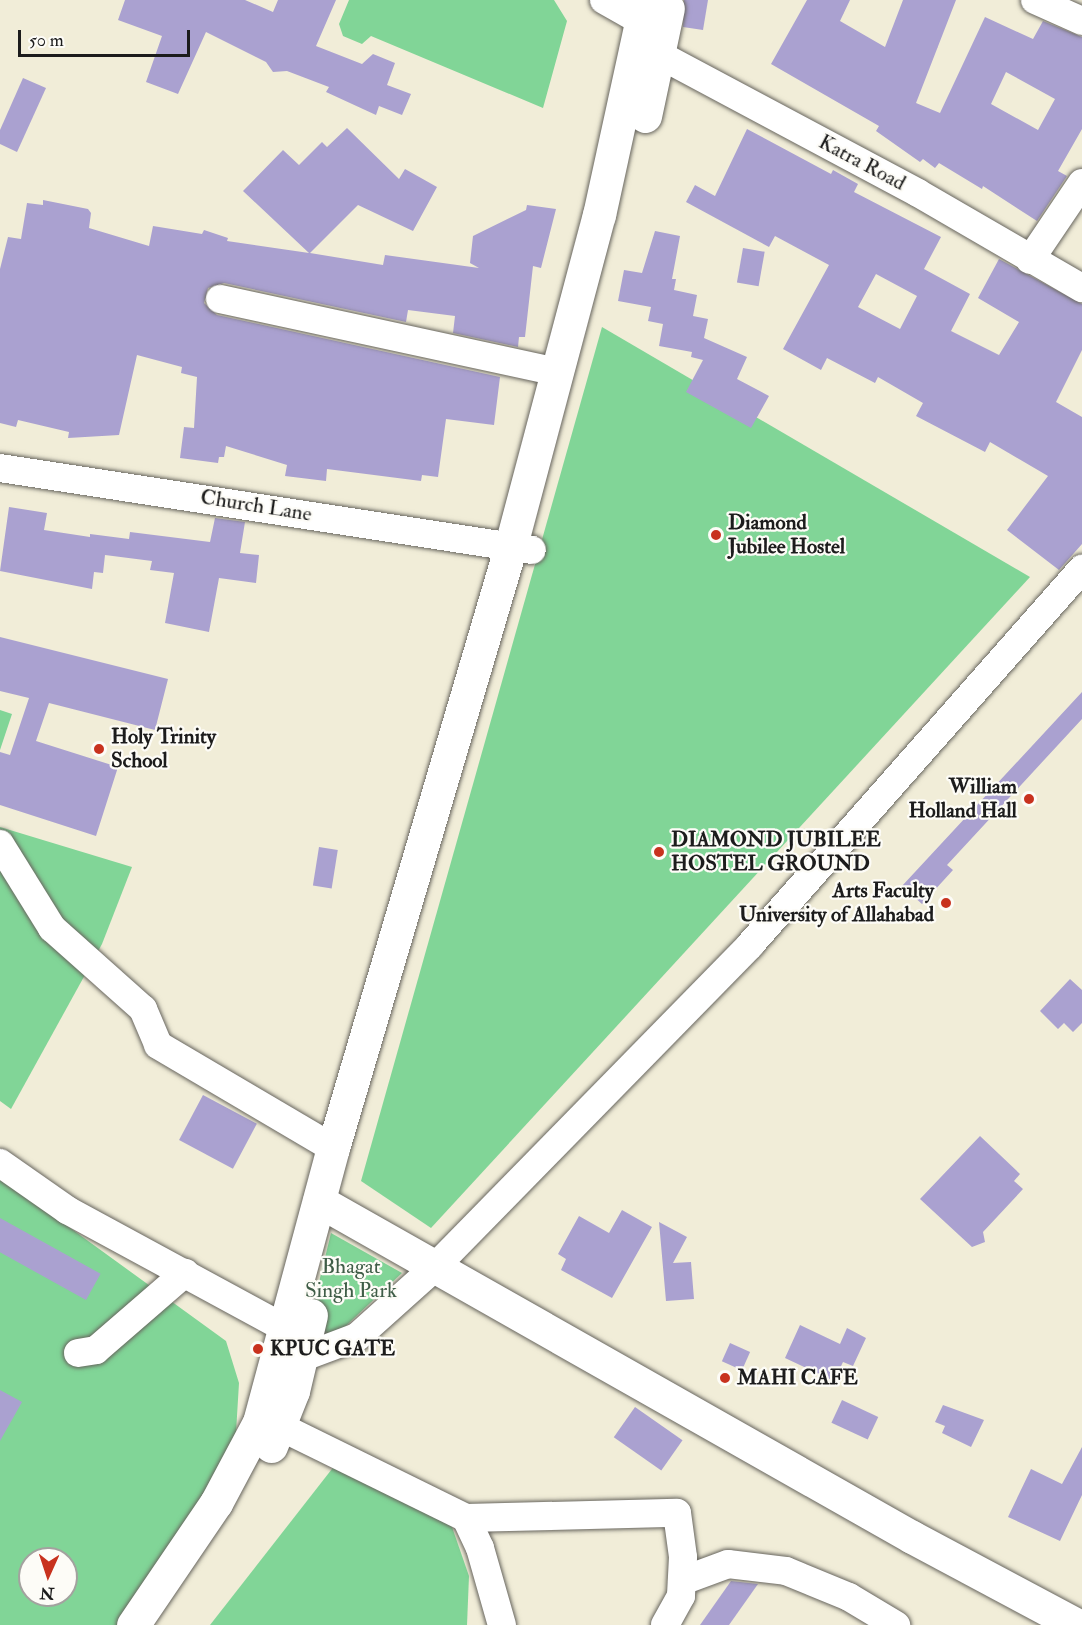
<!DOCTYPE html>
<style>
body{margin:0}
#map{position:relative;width:1082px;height:1625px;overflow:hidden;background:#f1edd8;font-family:"IM FELL Double Pica",serif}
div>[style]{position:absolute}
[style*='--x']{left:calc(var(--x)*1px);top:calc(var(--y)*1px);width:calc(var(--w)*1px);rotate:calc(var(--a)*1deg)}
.green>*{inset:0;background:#81d597}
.building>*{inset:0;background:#aaa1d0;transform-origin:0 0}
.roads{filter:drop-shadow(0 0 2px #67655e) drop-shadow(0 0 2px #67655e)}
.minor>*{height:28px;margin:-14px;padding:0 14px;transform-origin:14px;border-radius:14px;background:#fff}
.major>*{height:33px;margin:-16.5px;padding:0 16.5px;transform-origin:16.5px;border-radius:16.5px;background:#fff}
.highway>*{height:33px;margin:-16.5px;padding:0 16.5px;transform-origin:16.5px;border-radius:16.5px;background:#fff}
.dots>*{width:16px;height:16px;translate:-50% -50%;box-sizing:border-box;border:3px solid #fdfcf7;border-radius:50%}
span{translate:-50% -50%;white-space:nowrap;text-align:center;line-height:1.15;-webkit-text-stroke:4.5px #fdfcf7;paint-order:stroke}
.street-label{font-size:21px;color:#1c1c1c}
.poi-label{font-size:21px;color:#1c1c1c;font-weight:700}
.left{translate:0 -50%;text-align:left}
.right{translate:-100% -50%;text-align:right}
.park-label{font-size:21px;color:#3f5d47}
.north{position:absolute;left:18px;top:1547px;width:60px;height:60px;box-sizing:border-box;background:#fdfcf7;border:2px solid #a3a29f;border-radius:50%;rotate:183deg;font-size:16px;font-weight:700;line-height:24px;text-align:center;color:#1c1c1c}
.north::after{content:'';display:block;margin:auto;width:21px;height:27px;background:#c8321e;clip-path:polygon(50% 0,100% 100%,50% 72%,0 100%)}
.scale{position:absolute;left:18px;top:30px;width:172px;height:27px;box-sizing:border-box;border:3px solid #1c1c1c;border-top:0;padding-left:8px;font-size:18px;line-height:21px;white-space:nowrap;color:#1c1c1c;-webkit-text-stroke:4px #fdfcf7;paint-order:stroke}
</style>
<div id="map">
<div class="green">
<div style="clip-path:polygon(349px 0,554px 0,567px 21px,543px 108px,371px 36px,362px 44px,343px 36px,339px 24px)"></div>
<div style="clip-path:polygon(602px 327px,1030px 577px,431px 1228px,361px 1181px)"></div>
<div style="clip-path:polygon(0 710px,12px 714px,0 750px)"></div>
<div style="clip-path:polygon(0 827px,132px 867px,102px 944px,11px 1109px,0 1101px)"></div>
<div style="clip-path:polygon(evenodd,0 1177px,226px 1341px,239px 1383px,235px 1449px,129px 1625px,0 1625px,0 1177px,30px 1559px,66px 1559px,66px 1595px,30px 1595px,30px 1559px)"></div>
<div style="clip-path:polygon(331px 1233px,402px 1273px,297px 1372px)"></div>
<div style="clip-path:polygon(346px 1451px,452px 1527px,469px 1576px,467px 1625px,210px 1625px)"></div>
</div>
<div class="building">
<div style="clip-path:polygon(125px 0,245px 0,273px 12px,278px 0,336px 0,316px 46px,362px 64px,373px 54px,395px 63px,387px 85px,411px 94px,402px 115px,379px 106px,376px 115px,326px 92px,329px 87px,287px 71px,273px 72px,266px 62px,206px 32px,178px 94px,146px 82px,162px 36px,118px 20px)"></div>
<div style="clip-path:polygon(684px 0,708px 0,703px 30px,683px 27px)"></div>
<div style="clip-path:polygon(evenodd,807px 0,850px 0,840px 21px,885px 47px,903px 0,956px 0,916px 103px,940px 113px,985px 17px,1033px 39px,1043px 21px,1082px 37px,1082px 129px,1058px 171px,1067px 176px,1037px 221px,983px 186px,982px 189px,939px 163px,935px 168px,923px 159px,920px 162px,876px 131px,879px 126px,771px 64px,807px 0,1006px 72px,1055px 99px,1038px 130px,991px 104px,1006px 72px)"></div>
<div style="clip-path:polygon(23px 78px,46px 88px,17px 152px,0 144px,0 130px)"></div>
<div style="clip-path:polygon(347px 128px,399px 179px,405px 169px,437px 187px,413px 231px,358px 205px,310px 253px,383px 265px,385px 255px,479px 268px,470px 263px,473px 236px,526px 210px,527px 205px,556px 209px,541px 268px,533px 266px,525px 337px,519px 337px,518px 347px,453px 333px,455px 316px,408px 310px,406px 322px,224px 283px,208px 288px,204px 303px,217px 315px,500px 377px,494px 425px,446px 419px,438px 477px,422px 475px,421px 481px,327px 469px,326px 481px,285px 476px,287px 465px,226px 446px,224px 457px,219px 457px,218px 463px,180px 458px,184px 427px,194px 428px,197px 377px,181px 373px,182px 367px,137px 355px,119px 435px,68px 438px,69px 432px,18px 420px,16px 427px,0 423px,0 269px,8px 237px,21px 239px,27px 203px,43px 205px,43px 200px,88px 209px,91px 213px,89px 228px,149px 246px,153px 226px,202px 234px,204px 230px,228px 238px,227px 241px,309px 253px,243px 191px,283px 150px,299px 165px,322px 142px,327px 147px)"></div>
<div style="clip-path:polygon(evenodd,747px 129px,831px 174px,833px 170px,858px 184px,854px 192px,941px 237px,924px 269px,970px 294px,951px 331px,999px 355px,1019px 322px,978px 298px,999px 259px,1082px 304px,1082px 350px,1056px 402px,1082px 417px,1082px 544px,1059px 570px,1007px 530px,1048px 476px,990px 442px,985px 452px,916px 416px,923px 403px,878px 377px,875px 383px,827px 358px,821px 370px,783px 349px,829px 265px,775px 236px,769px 247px,686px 202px,695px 185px,715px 196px,747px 129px,876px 274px,917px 296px,900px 329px,858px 307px,876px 274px)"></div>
<div style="clip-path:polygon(655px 231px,680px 236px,672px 279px,676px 279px,674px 290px,697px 295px,693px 316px,708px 319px,704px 338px,747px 357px,737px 379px,769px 396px,751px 428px,686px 392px,703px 360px,691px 357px,692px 352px,659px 346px,663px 324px,648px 321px,651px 307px,618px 301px,624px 270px,642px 273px)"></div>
<div style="left:743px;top:248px;width:22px;height:35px;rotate:10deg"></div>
<div style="clip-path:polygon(9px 507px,47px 513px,44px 530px,90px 537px,90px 534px,129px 539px,130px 532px,210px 542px,215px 518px,245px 522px,240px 553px,259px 555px,256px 583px,219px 578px,209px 632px,165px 623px,174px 573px,150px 570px,152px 561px,105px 555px,103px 573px,94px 572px,92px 589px,0 571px)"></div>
<div style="clip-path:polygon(0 637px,168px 679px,155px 730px,49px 703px,36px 741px,118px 767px,96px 836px,0 805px,0 752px,10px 755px,29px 698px,0 691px)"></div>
<div style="clip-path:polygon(1082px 692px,1082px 719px,947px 865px,953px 870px,922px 904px,902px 886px)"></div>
<div style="left:319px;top:847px;width:19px;height:39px;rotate:9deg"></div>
<div style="clip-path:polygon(1070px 979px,1082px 990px,1082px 1023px,1073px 1032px,1064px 1023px,1058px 1029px,1040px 1011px)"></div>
<div style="left:203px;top:1095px;width:61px;height:51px;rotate:28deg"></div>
<div style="clip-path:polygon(980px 1136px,1020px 1174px,1014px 1181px,1023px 1189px,983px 1232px,985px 1242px,972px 1247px,920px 1199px)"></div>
<div style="clip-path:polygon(622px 1210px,652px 1227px,612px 1298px,561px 1270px,566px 1259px,558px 1254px,579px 1216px,609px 1233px)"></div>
<div style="left:0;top:1218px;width:115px;height:30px;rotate:29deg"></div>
<div style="clip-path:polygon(659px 1222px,687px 1237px,673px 1263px,691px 1262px,694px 1299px,666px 1301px)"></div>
<div style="clip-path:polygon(800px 1325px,840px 1344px,847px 1328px,866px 1338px,853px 1366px,843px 1362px,834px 1381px,785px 1358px)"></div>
<div style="left:730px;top:1343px;width:22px;height:20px;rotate:24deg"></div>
<div style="clip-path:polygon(0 1390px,22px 1402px,0 1441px)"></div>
<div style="left:842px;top:1400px;width:40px;height:25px;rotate:25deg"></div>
<div style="clip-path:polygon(943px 1405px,984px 1420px,971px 1447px,942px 1433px,945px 1426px,935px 1422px)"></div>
<div style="left:635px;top:1407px;width:58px;height:37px;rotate:35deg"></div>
<div style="clip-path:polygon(1082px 1447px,1082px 1495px,1060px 1541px,1008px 1517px,1031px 1469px,1062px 1484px)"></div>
<div style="clip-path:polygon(731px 1581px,758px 1584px,729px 1625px,700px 1625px)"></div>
</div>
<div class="roads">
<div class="minor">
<div style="--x:604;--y:0;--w:45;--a:29.4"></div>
<div style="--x:1035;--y:0;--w:51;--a:24.1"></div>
<div style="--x:641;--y:45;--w:314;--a:28.1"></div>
<div style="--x:918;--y:193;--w:190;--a:30.1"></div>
<div style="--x:1030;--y:260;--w:93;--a:-56"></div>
<div style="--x:220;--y:299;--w:345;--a:12.2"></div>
<div style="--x:0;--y:468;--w:538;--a:8.76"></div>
<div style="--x:0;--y:844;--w:99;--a:58.2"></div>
<div style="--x:52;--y:928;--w:122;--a:41.7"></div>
<div style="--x:143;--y:1009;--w:39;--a:67"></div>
<div style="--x:158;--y:1045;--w:203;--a:30.5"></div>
<div style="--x:0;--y:1163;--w:82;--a:35"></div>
<div style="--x:67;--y:1210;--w:249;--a:28.5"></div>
<div style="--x:78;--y:1353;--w:18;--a:-9"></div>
<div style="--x:96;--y:1350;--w:118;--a:-40.9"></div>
<div style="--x:301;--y:1358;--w:60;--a:-20.6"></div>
<div style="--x:357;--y:1337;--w:106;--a:-41.9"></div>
<div style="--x:436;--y:1266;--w:449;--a:-45.6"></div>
<div style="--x:750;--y:945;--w:502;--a:-48.56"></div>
<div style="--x:279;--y:1426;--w:208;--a:26.2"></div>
<div style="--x:466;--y:1518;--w:211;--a:-1.4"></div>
<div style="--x:677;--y:1513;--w:44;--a:82.2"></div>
<div style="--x:683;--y:1557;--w:39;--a:93"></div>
<div style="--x:681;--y:1596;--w:33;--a:119"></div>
<div style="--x:466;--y:1518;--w:33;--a:65"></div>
<div style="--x:480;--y:1548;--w:80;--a:74.1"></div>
<div style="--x:682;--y:1581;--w:49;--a:-20.3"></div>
<div style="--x:728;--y:1564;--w:58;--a:6.9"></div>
<div style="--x:786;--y:1571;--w:68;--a:22.4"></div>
<div style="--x:849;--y:1597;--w:55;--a:30.8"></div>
</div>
<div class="major">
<div style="--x:319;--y:1201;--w:682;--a:29.54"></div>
<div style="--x:912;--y:1537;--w:187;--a:28.1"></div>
</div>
<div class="highway">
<div style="--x:645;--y:116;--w:110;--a:-78"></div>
<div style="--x:271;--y:1446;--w:59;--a:-68.2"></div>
<div style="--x:293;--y:1391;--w:78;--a:-76.7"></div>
<div style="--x:133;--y:1625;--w:148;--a:-55.8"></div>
<div style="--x:216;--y:1503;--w:92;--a:-62"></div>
<div style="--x:259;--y:1422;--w:284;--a:-74.9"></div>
<div style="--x:333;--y:1148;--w:629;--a:-73.55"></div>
<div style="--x:511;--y:545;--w:342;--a:-75.1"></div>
<div style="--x:599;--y:215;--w:220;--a:-77.7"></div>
</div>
</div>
<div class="dots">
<div style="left:716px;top:535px;background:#c8321e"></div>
<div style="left:99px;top:749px;background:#c8321e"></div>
<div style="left:1029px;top:799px;background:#c8321e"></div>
<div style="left:659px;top:852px;background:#c8321e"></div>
<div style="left:946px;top:903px;background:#c8321e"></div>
<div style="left:258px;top:1349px;background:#c8321e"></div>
<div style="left:725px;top:1378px;background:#c8321e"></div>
</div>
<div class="street-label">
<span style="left:862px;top:163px;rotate:28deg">Katra Road</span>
<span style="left:256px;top:506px;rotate:9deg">Church Lane</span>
</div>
<div class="poi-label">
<span class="left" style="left:728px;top:535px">Diamond<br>Jubilee Hostel</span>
<span class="left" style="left:111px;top:749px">Holy Trinity<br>School</span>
<span class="right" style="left:1017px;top:799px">William<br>Holland Hall</span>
<span class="left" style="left:671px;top:852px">DIAMOND JUBILEE<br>HOSTEL GROUND</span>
<span class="right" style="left:934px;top:903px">Arts Faculty<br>University of Allahabad</span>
<span class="left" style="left:270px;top:1349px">KPUC GATE</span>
<span class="left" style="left:737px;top:1378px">MAHI CAFE</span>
</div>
<div class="park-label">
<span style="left:351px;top:1279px">Bhagat<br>Singh Park</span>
</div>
<div class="north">N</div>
<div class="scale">50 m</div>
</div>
